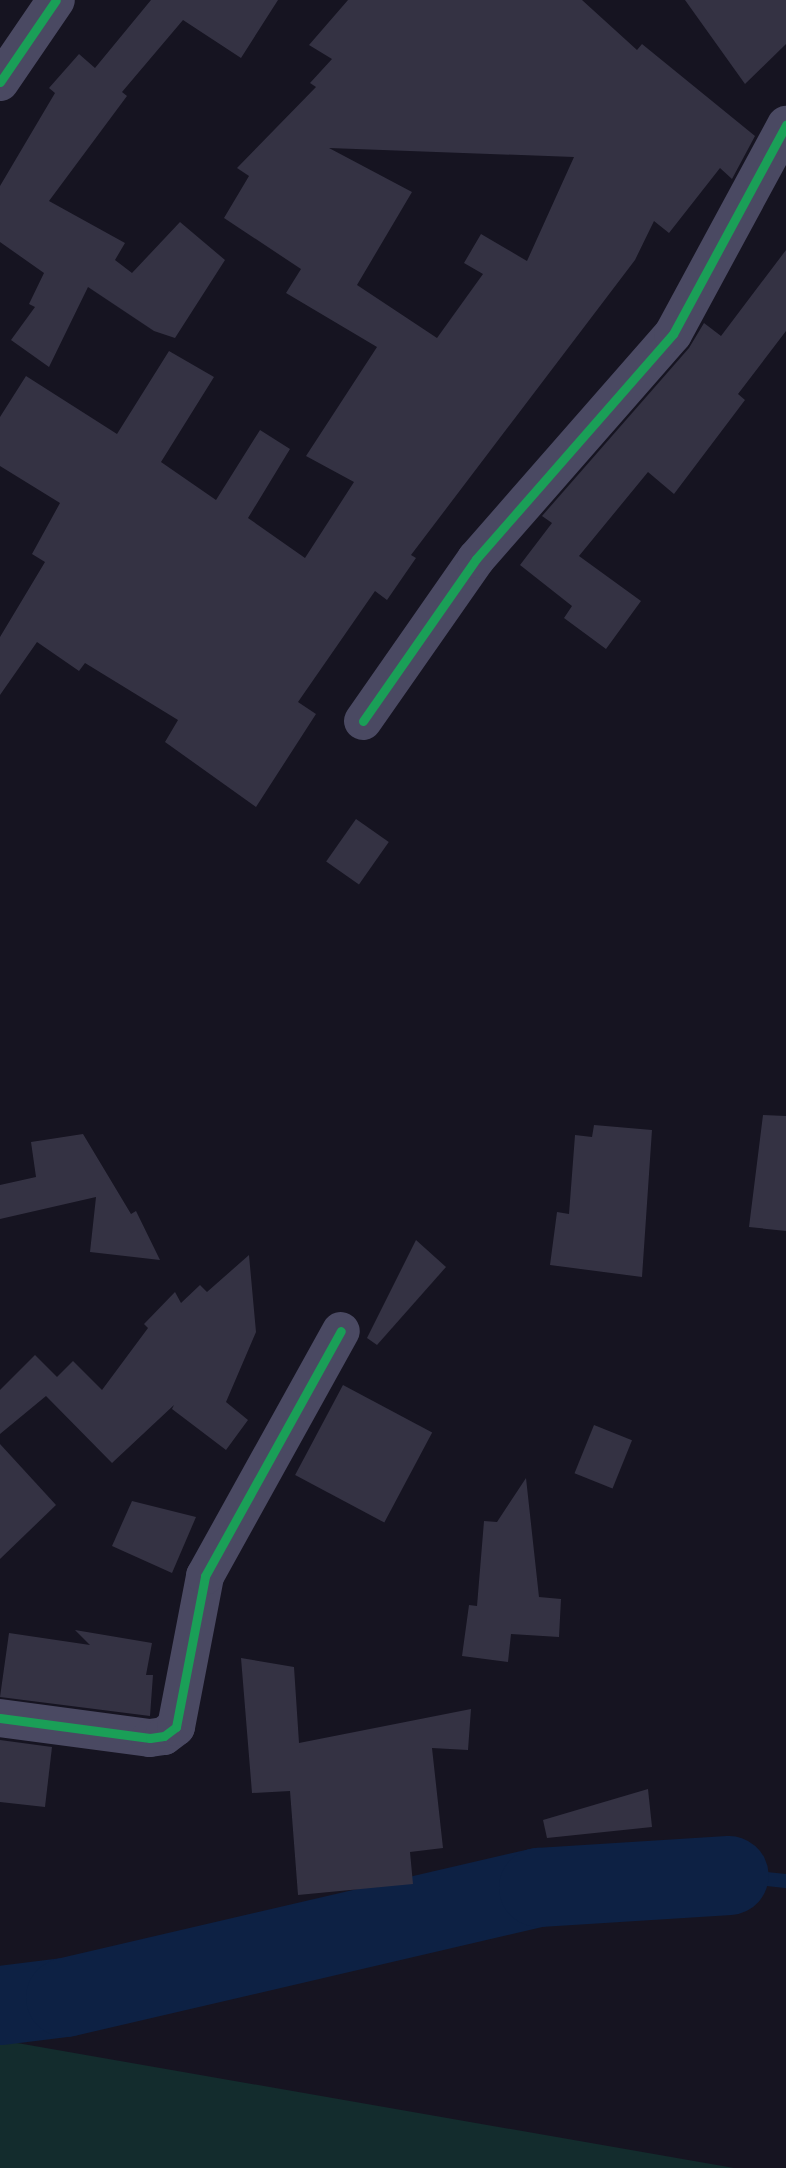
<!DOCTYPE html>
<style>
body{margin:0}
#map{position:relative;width:786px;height:2168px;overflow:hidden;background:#161421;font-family:"IBM Plex Sans",sans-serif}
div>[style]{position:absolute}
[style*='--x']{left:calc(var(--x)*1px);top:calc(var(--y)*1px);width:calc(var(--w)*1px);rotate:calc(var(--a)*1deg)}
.green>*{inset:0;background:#132c2d}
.stream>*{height:14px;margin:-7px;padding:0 7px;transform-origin:7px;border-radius:7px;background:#0d2144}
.river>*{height:79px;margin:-39.5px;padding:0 39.5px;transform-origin:39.5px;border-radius:39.5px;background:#0d2144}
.building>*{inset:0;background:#343243;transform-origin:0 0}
.minor>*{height:38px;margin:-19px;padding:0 19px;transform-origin:19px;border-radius:19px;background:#4a4962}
.tertiary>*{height:38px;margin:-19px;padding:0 19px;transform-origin:19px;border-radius:19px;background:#4a4962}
.cycleway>*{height:9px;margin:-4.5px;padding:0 4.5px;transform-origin:4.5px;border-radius:4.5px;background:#1a9f57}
span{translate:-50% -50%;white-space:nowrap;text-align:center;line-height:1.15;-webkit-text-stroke:7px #130f26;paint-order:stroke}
</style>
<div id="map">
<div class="green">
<div style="clip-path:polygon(0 2040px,734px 2168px,0 2168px)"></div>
</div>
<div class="stream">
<div style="--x:729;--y:1875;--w:57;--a:6"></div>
</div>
<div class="river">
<div style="--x:0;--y:2005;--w:65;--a:-7"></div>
<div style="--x:65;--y:1997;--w:486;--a:-13.1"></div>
<div style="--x:538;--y:1887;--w:191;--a:-3.6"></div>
</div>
<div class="building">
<div style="clip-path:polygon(151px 0,278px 0,241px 58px,183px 20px,122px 92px,127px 96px,49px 201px,125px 243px,115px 260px,132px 273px,180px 222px,225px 260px,175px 338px,154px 331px,88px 287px,49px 367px,11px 340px,35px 307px,29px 304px,44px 273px,0 242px,0 186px,55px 93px,49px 88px,79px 54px,95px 68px)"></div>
<div style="clip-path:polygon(evenodd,348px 0,582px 0,637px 50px,642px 44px,755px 136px,732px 179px,720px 168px,669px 233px,654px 221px,635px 260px,411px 555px,416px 558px,387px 600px,375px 591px,298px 702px,316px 714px,256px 807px,165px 742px,178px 720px,85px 663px,79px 671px,37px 642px,0 695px,0 637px,45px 562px,32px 554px,60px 503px,0 466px,0 417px,26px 376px,117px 434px,169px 351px,214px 377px,161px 462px,216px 500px,260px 430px,290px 449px,248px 518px,305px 558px,354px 482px,306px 456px,377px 347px,286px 293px,301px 269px,224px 218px,249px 176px,237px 168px,316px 87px,310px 83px,332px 59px,309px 45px,348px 0,329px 148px,574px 157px,527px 261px,481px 234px,464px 263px,483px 274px,437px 338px,357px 285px,412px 192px,329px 148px)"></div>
<div style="clip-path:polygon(685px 0,786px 0,786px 44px,745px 84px)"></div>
<div style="clip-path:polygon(786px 250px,786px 331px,738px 394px,745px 400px,674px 494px,648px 472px,579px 556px,641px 601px,606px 649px,564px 618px,572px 606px,520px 565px,552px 523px,542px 516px,689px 348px,704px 323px,721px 336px)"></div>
<div style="left:356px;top:819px;width:40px;height:52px;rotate:35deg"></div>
<div style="clip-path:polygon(763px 1115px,786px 1116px,786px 1231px,749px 1227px)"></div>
<div style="clip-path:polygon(594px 1125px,652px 1130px,642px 1277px,550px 1265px,557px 1212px,569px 1214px,575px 1135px,592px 1137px)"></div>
<div style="clip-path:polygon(83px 1134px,131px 1214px,136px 1211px,160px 1260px,90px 1252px,96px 1197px,0 1219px,0 1185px,36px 1177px,31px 1142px)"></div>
<div style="clip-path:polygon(416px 1240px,446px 1267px,377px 1345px,367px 1338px)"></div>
<div style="clip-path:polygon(249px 1255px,256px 1332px,226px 1402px,248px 1420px,226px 1450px,172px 1409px,174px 1405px,112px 1463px,46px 1396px,0 1434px,0 1390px,35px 1355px,57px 1377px,73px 1361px,102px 1390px,148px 1328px,144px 1324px,175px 1292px,181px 1303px,200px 1285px,207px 1292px)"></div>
<div style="left:343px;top:1385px;width:101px;height:102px;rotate:28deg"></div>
<div style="left:594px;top:1425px;width:41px;height:52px;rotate:22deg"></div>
<div style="clip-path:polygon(0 1444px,56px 1505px,0 1559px)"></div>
<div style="clip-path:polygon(526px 1478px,539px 1597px,561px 1599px,559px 1637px,511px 1634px,508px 1662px,462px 1656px,469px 1605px,477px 1606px,484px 1521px,497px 1522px)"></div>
<div style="clip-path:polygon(132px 1501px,196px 1517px,172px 1573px,112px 1546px)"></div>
<div style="clip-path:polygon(75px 1630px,152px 1643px,146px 1675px,153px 1675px,150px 1716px,0 1697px,9px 1633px,90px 1645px)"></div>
<div style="clip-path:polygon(241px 1658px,294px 1667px,299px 1743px,471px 1709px,468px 1750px,432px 1748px,443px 1848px,410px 1852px,413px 1884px,298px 1895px,290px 1791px,252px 1793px)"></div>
<div style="clip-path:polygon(0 1740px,52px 1747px,45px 1807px,0 1802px)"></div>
<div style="clip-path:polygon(648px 1789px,652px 1827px,547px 1838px,543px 1820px)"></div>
</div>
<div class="minor">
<div style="--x:363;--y:721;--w:198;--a:-55.1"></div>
<div style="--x:476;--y:559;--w:299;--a:-48.8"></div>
<div style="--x:673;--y:334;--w:238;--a:-61.6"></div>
<div style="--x:0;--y:1718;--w:151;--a:7.6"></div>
<div style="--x:150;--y:1738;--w:14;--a:-8"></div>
<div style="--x:164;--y:1736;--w:15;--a:-37"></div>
<div style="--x:176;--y:1727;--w:154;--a:-79.1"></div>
<div style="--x:205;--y:1576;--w:280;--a:-61"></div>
</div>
<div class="tertiary">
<div style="--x:0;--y:82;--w:99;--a:-55.7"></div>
</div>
<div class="cycleway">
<div style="--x:0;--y:82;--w:99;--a:-55.7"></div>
<div style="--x:363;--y:721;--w:198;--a:-55.1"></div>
<div style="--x:476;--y:559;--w:299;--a:-48.8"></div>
<div style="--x:673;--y:334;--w:238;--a:-61.6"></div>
<div style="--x:0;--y:1718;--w:151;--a:7.6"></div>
<div style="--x:150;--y:1738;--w:14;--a:-8"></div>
<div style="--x:164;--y:1736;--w:15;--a:-37"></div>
<div style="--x:176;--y:1727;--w:154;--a:-79.1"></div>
<div style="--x:205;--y:1576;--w:280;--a:-61"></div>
</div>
</div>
